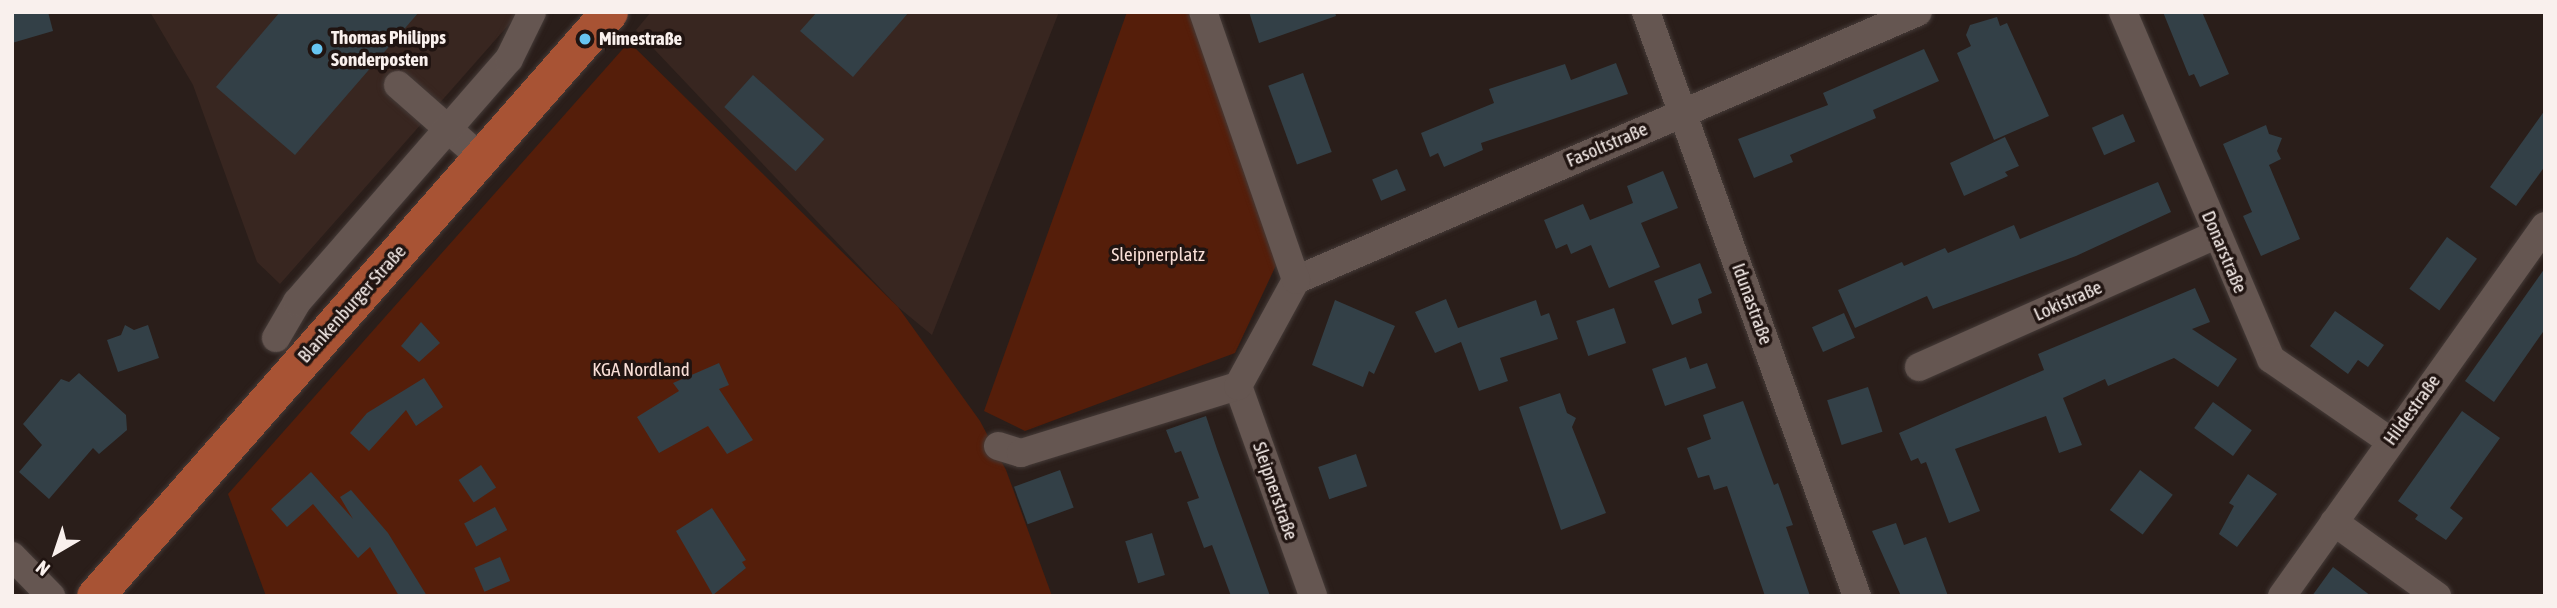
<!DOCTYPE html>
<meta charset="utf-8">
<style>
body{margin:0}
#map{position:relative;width:2557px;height:608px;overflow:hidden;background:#2a1e1a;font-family:"Asap Condensed",sans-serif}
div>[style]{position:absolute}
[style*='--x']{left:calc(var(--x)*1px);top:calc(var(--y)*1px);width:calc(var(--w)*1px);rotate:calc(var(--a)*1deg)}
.built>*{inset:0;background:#382620}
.green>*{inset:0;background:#551e0a}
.building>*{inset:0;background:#334047;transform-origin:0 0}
.roads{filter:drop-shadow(0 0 2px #453b38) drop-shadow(0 0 2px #453b38)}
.minor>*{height:28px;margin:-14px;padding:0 14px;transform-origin:14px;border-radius:14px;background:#655651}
.major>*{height:37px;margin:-18.5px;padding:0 18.5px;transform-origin:18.5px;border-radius:18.5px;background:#a85334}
.dots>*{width:19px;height:19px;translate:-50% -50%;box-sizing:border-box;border:4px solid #201411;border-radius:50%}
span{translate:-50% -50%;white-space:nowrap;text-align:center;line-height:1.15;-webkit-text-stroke:7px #201411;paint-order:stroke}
.poi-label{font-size:19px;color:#f9f0ed;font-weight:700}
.left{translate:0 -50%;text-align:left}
.street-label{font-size:19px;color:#f9f0ed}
.park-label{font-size:19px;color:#f8ded6}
.frame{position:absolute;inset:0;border:14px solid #f9f0ed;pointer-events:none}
.north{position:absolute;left:21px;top:517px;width:70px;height:70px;-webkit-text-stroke:5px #201411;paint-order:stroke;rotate:219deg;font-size:19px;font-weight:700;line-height:28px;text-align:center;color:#f9f0ed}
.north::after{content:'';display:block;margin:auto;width:24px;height:32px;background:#f9f0ed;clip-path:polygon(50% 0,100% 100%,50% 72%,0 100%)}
</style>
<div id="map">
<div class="built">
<div style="clip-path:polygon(150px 12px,520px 12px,280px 284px,257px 262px,193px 85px)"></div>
<div style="clip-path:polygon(651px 12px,1059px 12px,932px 335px,898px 307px,636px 30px)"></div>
</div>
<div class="green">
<div style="clip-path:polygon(1127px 12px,1190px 12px,1278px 261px,1235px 353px,1025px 431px,984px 411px)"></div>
<div style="clip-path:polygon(629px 42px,898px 307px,980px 421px,1006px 470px,1052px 596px,266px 596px,228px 494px)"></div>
</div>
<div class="building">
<div style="clip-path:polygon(12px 12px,48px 12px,53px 31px,12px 43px)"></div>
<div style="clip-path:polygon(280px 12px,419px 12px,295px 155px,216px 87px)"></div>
<div style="clip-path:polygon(817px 12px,909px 12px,853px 77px,800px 31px)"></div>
<div style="clip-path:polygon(1249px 12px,1335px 12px,1336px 16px,1259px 43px)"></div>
<div style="clip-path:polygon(2163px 12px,2202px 12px,2229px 74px,2200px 87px,2194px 74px,2189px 76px)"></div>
<div style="clip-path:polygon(1997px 17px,2000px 26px,2007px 23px,2049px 116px,1994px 140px,1957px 53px,1971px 46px,1966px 35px,1970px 25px)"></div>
<div style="clip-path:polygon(1924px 49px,1939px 81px,1873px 110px,1876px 118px,1790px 155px,1793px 162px,1754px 178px,1738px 139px,1828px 105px,1823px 93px)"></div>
<div style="clip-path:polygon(1616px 63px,1628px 94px,1481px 143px,1483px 150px,1444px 167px,1438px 153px,1430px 157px,1421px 133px,1494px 103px,1489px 89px,1565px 64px,1571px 80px)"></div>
<div style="left:1303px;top:73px;width:84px;height:37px;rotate:70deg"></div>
<div style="left:753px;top:75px;width:96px;height:43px;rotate:42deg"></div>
<div style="clip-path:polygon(2545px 110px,2545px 166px,2516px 206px,2490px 187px)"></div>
<div style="left:2123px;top:114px;width:30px;height:34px;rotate:66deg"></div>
<div style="clip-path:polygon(2266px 125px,2269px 134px,2282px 138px,2277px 151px,2281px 159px,2269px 165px,2300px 239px,2261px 256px,2243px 216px,2252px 212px,2223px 144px)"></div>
<div style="clip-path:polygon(2005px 137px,2019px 166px,2005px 172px,2008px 176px,1964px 196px,1950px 163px)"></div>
<div style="left:1397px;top:169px;width:23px;height:27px;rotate:67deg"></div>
<div style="clip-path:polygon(1663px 171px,1678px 208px,1641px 223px,1660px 267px,1609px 288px,1591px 245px,1571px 254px,1567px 244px,1556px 249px,1544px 220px,1583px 204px,1590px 220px,1633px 203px,1627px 186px)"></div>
<div style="clip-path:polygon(2158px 182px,2171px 212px,2076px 256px,1933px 309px,1927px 296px,1855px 328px,1838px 290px,1902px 262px,1904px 266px,1945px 248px,1948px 253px,2014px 225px,2020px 239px)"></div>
<div style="left:2447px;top:237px;width:37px;height:64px;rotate:36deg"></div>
<div style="clip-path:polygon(1700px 263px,1712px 293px,1698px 299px,1702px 313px,1672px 325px,1654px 281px)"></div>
<div style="clip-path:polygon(2545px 268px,2545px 329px,2494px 402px,2465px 381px)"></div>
<div style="clip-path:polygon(2195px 288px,2210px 322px,2192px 329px,2237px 359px,2218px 387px,2174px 358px,2108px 386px,2105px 379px,2063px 398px,2082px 445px,2059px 453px,2046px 416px,1955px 449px,1980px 511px,1949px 523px,1926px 462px,1921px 464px,1918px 458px,1911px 461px,1899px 433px,2044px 370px,2038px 354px)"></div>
<div style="clip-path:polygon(1446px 299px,1458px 328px,1536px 300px,1541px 316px,1549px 313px,1558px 339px,1500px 358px,1508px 381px,1479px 391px,1461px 342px,1435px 353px,1415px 312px)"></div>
<div style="clip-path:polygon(1335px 300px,1395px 326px,1374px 374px,1369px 371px,1363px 387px,1312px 365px)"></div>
<div style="left:1614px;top:308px;width:37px;height:40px;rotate:71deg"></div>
<div style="clip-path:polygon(2335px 311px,2384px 345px,2368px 367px,2358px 360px,2348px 374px,2310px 346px)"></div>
<div style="left:1844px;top:313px;width:27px;height:35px;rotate:66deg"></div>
<div style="clip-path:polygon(421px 322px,440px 343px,419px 362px,401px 346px)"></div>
<div style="clip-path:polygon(125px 325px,134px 330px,148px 325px,159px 358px,118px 372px,107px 340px,121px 335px)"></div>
<div style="clip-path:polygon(1686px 357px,1690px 369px,1707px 363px,1716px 388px,1665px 406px,1652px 369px)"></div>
<div style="clip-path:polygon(719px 363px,729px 385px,719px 389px,753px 440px,727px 454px,708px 426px,659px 453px,637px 417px,679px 391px,673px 383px)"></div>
<div style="clip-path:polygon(79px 373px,126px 415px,127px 430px,99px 454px,93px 448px,49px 499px,19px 472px,42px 445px,23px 424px,61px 379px,69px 382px)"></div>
<div style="clip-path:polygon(424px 378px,443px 407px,416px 426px,406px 410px,369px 451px,350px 433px,367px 413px)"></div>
<div style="left:1868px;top:387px;width:47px;height:43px;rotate:72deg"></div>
<div style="clip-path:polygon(1560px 393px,1567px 413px,1576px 418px,1572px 427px,1606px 513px,1561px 530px,1519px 407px)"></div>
<div style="clip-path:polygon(1743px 401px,1774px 485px,1778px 483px,1793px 525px,1786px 527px,1810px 596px,1765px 596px,1727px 486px,1714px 490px,1709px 475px,1698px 478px,1687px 448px,1711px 439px,1703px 415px)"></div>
<div style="left:2213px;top:402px;width:48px;height:32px;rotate:36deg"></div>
<div style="clip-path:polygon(2462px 411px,2500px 438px,2450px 508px,2463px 518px,2446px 540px,2415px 519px,2418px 515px,2398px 501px)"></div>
<div style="clip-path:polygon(1206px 416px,1217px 449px,1270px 596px,1231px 596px,1212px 545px,1204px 548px,1187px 502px,1199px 498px,1181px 451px,1175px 453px,1166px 430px)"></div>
<div style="left:1356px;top:454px;width:34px;height:40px;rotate:71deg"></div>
<div style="left:481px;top:465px;width:27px;height:27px;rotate:56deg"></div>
<div style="left:1060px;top:470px;width:40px;height:49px;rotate:70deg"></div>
<div style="left:2140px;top:470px;width:41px;height:50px;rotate:37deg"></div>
<div style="clip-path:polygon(311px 472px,353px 519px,340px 497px,351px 490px,388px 533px,427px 596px,399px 596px,370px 547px,358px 558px,313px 504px,287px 527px,271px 509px)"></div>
<div style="clip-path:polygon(2248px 474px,2277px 494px,2237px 547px,2219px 534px,2234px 506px,2229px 503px)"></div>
<div style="left:495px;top:507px;width:26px;height:35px;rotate:62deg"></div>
<div style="clip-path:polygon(712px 508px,746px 560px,742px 562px,746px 568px,713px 595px,676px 531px)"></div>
<div style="clip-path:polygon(1896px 523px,1904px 545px,1926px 537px,1948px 596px,1901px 596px,1872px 531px)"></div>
<div style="left:1152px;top:533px;width:44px;height:28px;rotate:73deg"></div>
<div style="left:500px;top:557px;width:26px;height:28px;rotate:67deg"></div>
<div style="clip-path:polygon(2333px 567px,2371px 596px,2312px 596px)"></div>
</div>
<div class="roads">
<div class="minor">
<div style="--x:1646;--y:12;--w:621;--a:70.14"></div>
<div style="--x:2123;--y:12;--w:377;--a:66.9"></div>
<div style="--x:2271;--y:359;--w:145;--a:34.6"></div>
<div style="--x:398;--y:85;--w:111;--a:41.3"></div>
<div style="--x:1296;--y:280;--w:677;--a:-23.31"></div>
<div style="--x:276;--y:338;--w:42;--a:-59.7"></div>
<div style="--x:297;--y:302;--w:322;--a:-48.9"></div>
<div style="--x:509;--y:59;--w:52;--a:-63.9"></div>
<div style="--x:1919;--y:367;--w:325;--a:-24"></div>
<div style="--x:1238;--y:386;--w:223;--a:70.3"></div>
<div style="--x:998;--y:446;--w:24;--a:17"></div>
<div style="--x:1021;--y:453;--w:227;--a:-17.2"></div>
<div style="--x:1238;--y:386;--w:121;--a:-61.3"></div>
<div style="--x:1296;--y:280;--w:284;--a:-109.1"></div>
<div style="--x:2334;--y:522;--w:127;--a:35.7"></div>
<div style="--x:12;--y:556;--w:56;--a:45.7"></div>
<div style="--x:2282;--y:596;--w:454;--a:-54.6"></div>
</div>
<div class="major">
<div style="--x:95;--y:596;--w:778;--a:-48.65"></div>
</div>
</div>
<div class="dots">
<div style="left:585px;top:39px;background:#67c4f0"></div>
<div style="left:317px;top:49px;background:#67c4f0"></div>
</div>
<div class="poi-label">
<span class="left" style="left:331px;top:49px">Thomas Philipps<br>Sonderposten</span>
<span class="left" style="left:599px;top:39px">Mimestraße</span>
</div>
<div class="street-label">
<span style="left:1607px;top:145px;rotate:-23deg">Fasoltstraße</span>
<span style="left:2224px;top:252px;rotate:67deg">Donarstraße</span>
<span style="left:2068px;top:301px;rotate:-24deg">Lokistraße</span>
<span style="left:352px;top:304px;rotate:-48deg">Blankenburger Straße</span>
<span style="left:1752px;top:304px;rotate:70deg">Idunastraße</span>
<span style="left:2412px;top:410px;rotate:-54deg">Hildestraße</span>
<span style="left:1275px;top:491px;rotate:71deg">Sleipnerstraße</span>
</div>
<div class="park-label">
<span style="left:1158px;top:255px">Sleipnerplatz</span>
<span style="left:641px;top:370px">KGA Nordland</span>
</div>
<div class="frame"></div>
<div class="north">N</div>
</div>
